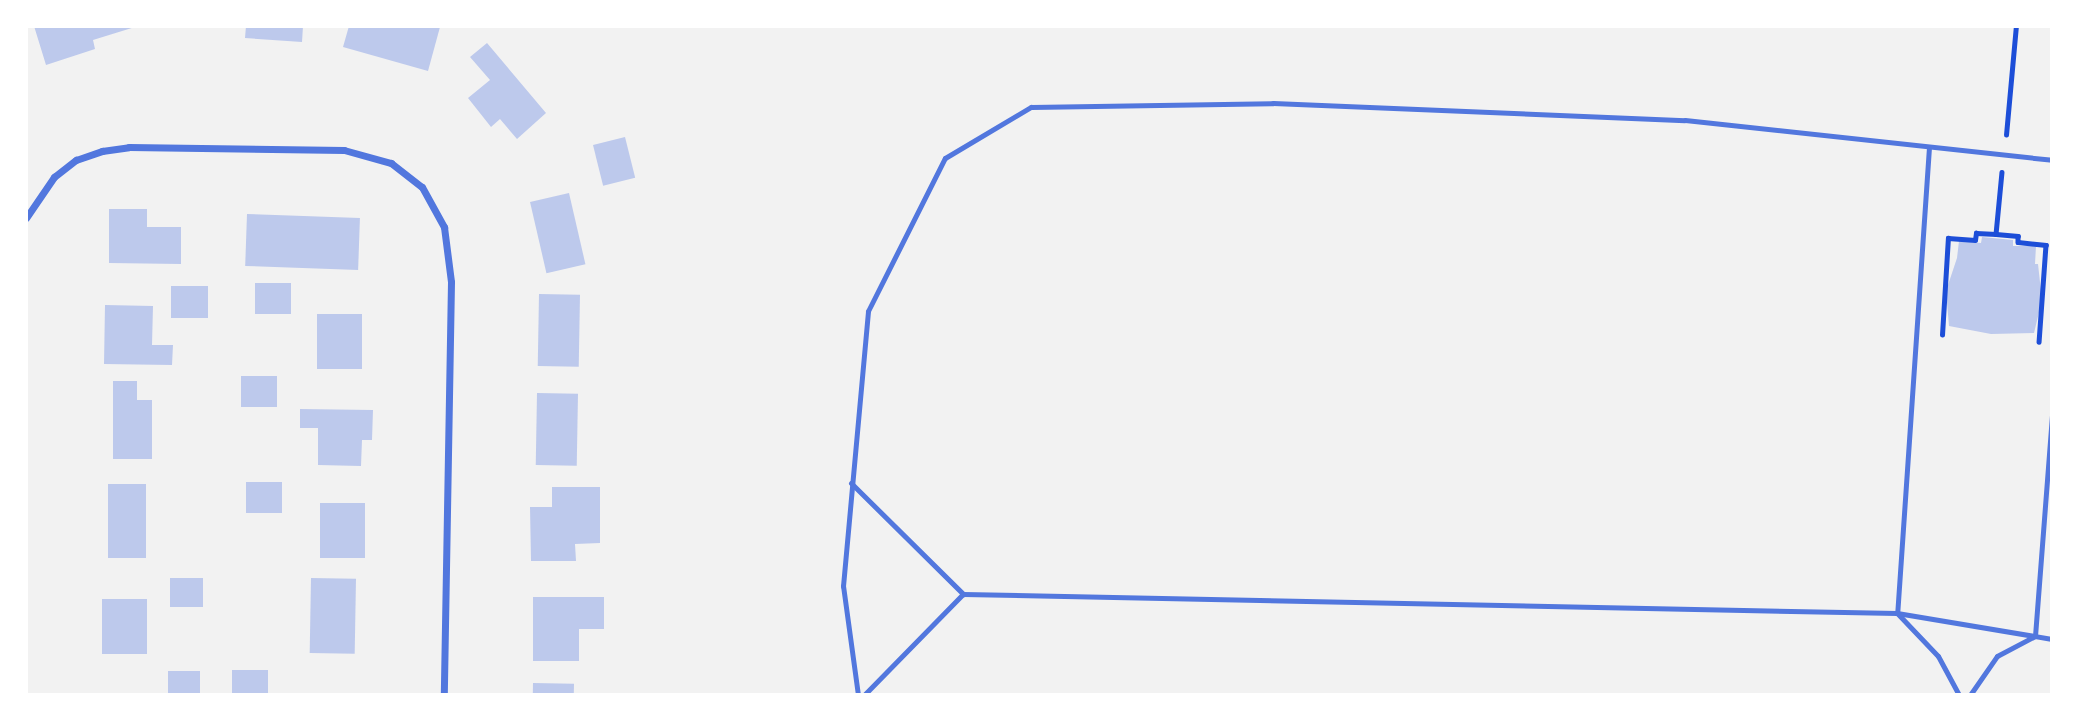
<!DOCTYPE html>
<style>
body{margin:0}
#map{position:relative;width:2078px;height:721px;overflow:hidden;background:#f2f2f2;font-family:"Fira Sans Condensed",sans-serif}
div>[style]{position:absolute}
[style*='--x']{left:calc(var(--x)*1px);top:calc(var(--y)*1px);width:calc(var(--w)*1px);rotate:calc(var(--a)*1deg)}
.building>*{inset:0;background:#bdc9ec;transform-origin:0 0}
.path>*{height:4.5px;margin:-2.25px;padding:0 2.25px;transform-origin:2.25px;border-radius:2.25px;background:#1d4ed8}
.service>*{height:5px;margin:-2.5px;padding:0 2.5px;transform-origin:2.5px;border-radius:2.5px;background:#5277de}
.minor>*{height:7px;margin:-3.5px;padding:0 3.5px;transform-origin:3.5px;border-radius:3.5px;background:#5277de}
span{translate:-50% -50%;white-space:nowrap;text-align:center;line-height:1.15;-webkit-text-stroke:5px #fff;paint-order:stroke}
.frame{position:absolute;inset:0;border:28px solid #fff;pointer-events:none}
</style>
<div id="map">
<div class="building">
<div style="clip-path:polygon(34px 26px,135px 26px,135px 27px,93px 40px,95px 49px,46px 65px)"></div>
<div style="clip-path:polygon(246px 26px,303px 26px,302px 42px,245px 38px)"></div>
<div style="clip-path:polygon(349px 26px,440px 27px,428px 71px,343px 47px)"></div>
<div style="clip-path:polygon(487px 43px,546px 113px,517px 139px,500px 119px,491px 127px,468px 98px,490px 80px,470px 57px)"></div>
<div style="left:625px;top:137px;width:42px;height:33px;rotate:76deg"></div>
<div style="left:569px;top:193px;width:73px;height:40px;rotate:77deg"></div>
<div style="clip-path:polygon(109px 209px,147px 209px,147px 227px,181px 227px,181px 264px,109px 263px)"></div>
<div style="left:247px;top:214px;width:113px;height:52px;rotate:2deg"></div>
<div style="clip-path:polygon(1982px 237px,2013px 240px,2013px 246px,2036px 246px,2035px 264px,2038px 264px,2042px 300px,2034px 333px,1991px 334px,1949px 326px,1946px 291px,1957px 258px,1959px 241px,1981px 243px)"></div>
<div style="left:291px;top:283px;width:31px;height:36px;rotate:90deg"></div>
<div style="left:171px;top:286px;width:37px;height:32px"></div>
<div style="left:539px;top:294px;width:41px;height:72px;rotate:1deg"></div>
<div style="clip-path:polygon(105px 305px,153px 306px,152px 345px,173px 345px,172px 365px,104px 364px)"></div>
<div style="left:317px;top:314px;width:45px;height:55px"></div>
<div style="left:277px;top:376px;width:31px;height:36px;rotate:90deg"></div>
<div style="clip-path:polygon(113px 381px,137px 381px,137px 400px,152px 400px,152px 459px,113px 459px)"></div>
<div style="left:537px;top:393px;width:41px;height:72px;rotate:1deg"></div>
<div style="clip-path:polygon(300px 409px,373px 410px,372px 440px,362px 440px,361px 466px,318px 465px,318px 428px,300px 428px)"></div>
<div style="left:246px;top:482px;width:36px;height:31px"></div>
<div style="left:108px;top:484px;width:38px;height:74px"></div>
<div style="clip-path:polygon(552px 487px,600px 487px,600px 543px,575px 544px,576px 561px,531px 561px,530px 507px,552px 507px)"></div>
<div style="left:320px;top:503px;width:45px;height:55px"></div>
<div style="left:203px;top:578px;width:29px;height:33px;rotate:90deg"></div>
<div style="left:311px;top:578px;width:45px;height:75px;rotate:1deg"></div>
<div style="clip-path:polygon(533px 597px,604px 597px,604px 629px,579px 629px,579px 661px,533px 661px)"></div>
<div style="left:102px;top:599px;width:45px;height:55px"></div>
<div style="left:268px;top:670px;width:25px;height:36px;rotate:90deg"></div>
<div style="left:168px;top:671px;width:32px;height:24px"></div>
<div style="left:533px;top:683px;width:41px;height:12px;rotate:1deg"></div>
</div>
<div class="path">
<div style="--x:2006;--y:135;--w:109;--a:-84.8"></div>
<div style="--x:2002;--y:172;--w:62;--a:95.5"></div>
<div style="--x:1996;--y:234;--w:22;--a:5"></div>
<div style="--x:2018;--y:236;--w:6;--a:90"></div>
<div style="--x:2018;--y:242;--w:28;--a:6"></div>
<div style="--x:2046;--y:245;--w:97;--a:94.1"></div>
<div style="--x:1942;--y:335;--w:97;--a:-86.5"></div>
<div style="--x:1948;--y:238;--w:27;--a:4"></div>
<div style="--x:1975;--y:240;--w:7;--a:-82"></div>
<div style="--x:1976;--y:233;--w:20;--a:3"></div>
</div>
<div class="service">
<div style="--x:1929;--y:147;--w:467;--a:93.9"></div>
<div style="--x:1897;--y:613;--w:59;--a:46.4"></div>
<div style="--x:1938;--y:656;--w:44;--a:61.7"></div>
<div style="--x:851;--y:483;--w:158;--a:44.7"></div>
<div style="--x:963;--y:594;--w:934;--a:1.17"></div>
<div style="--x:1897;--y:613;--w:157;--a:9.5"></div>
<div style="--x:858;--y:695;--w:110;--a:-97.8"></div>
<div style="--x:843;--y:586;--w:276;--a:-84.8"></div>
<div style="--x:868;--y:311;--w:171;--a:-63.3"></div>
<div style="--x:945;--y:158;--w:100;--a:-30.7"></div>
<div style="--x:1031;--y:107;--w:242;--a:-0.9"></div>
<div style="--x:1273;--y:103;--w:412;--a:2.4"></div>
<div style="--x:1685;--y:120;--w:369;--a:6.2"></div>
<div style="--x:864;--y:695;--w:141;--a:-45.6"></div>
<div style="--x:1970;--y:695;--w:47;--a:-55.3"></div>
<div style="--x:1997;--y:656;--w:43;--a:-27.8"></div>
<div style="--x:2035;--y:636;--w:222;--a:-85.6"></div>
</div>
<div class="minor">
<div style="--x:26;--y:218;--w:50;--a:-55.7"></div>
<div style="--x:54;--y:177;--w:28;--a:-38"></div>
<div style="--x:76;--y:160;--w:28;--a:-19"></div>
<div style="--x:102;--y:151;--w:27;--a:-8"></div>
<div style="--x:129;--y:147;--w:215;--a:0.8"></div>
<div style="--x:344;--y:150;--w:49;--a:15.5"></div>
<div style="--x:391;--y:163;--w:39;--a:38"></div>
<div style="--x:422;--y:187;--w:46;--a:61.2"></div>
<div style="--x:444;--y:227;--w:55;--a:82.7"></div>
<div style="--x:451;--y:282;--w:413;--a:91"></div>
</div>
<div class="frame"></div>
</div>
